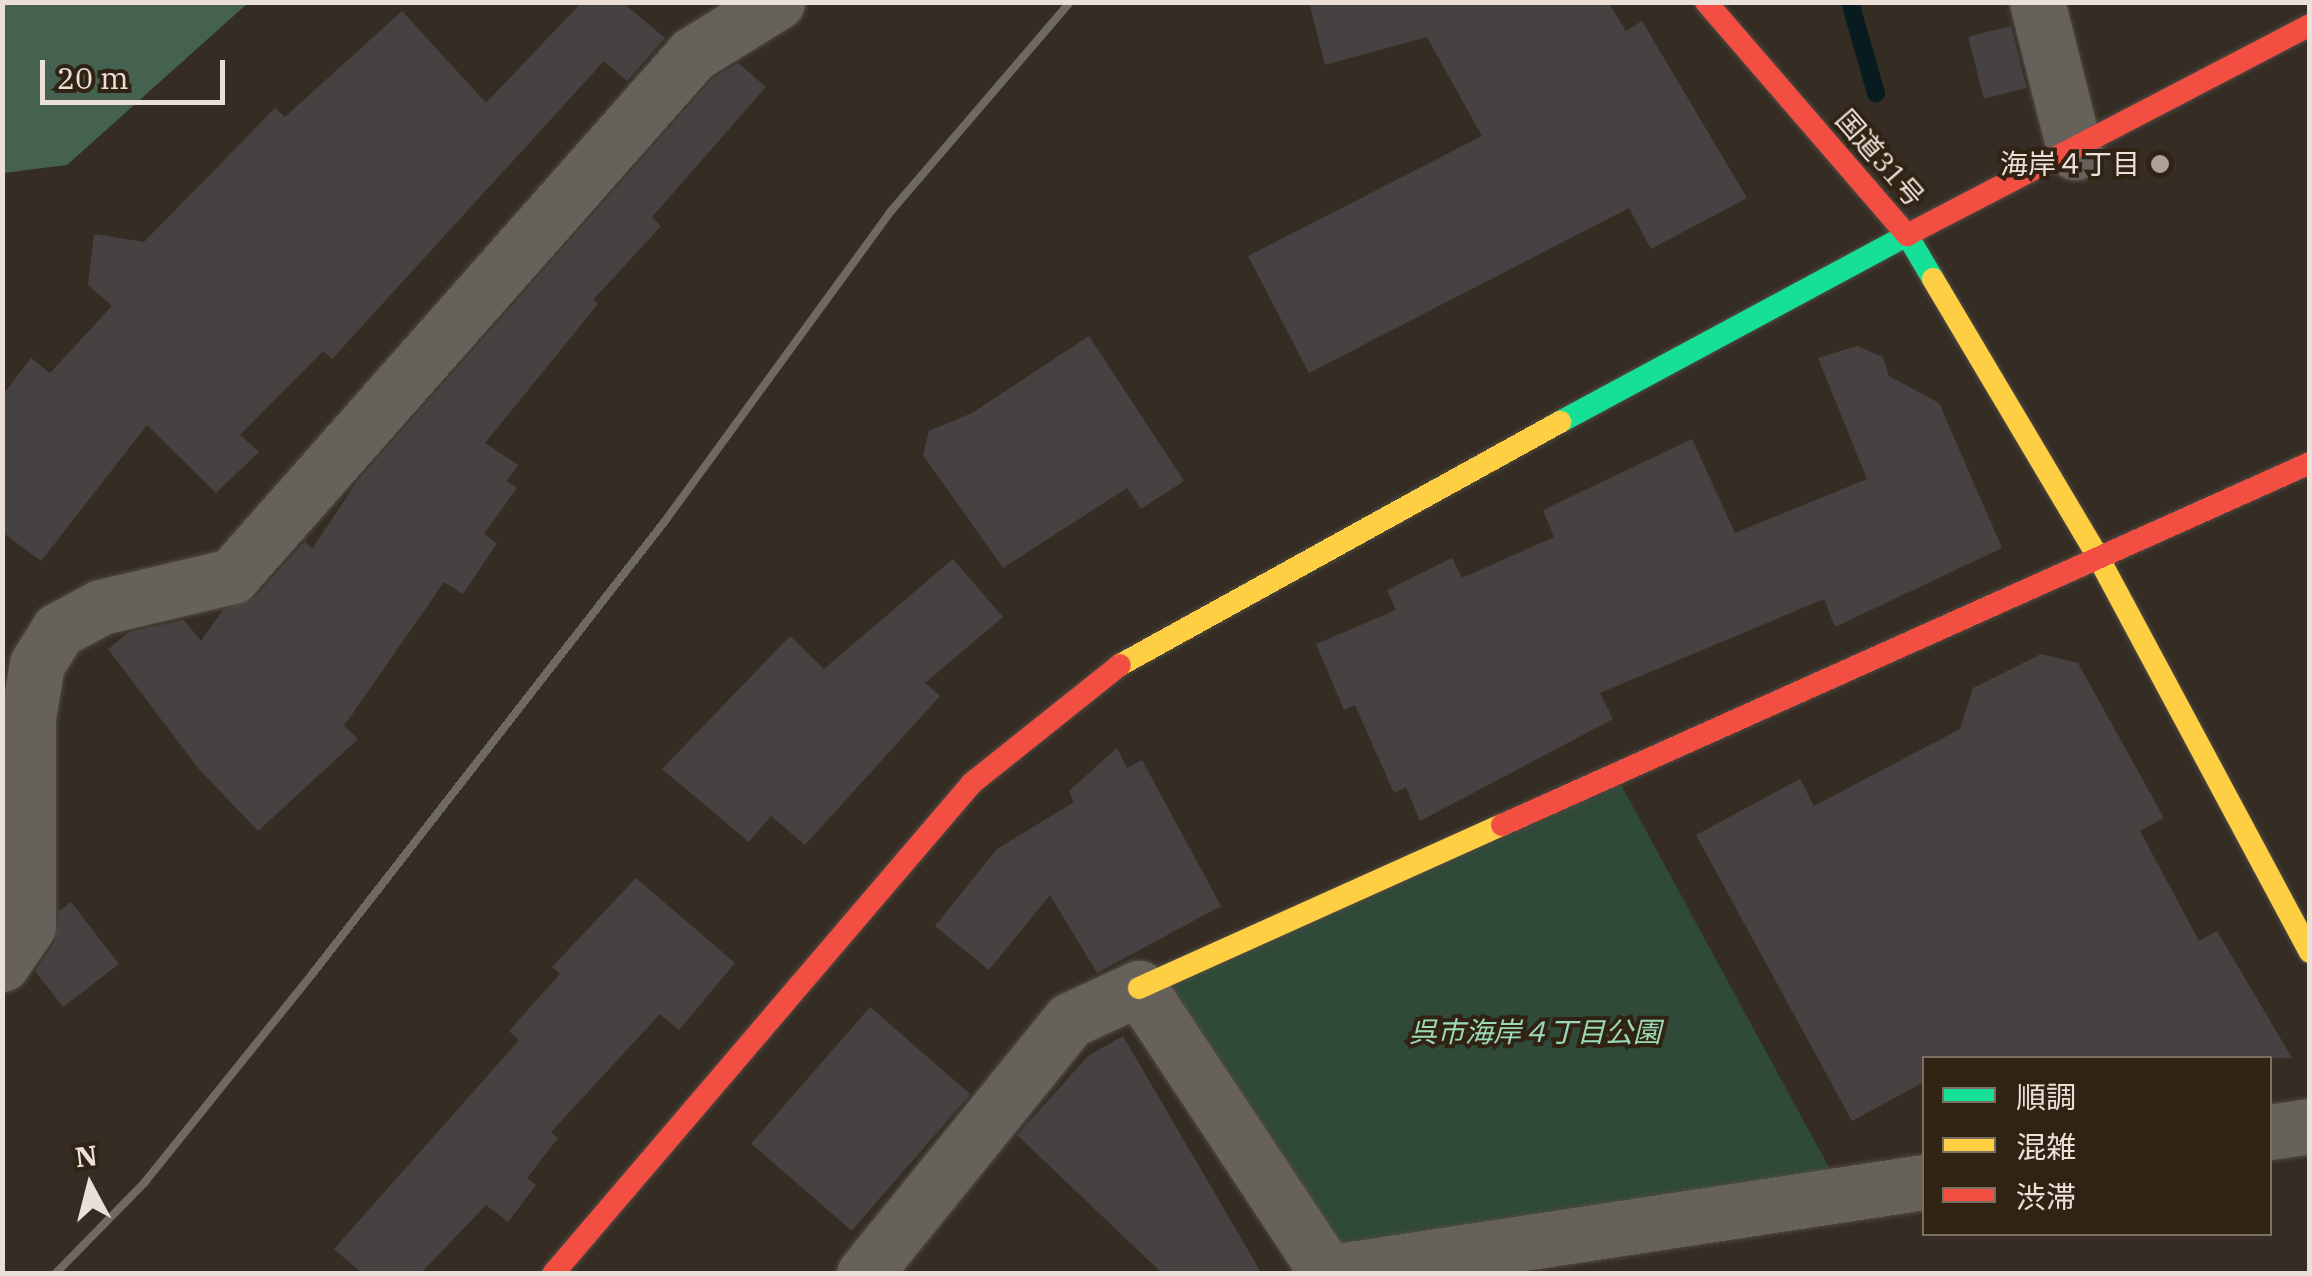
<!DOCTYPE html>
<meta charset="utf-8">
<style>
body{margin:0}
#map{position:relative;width:2312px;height:1276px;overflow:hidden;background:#352d24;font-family:"IBM Plex Serif","Noto Sans JP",serif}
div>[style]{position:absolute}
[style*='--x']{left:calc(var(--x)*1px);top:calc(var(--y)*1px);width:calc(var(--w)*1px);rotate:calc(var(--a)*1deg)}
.green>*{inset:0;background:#2f4a39}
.forest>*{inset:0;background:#44624f}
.stream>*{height:18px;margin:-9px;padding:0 9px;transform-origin:9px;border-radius:9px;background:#081b1f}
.building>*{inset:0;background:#474242;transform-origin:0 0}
.roads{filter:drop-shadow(0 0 2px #514a43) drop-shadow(0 0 2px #514a43)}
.street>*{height:55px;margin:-27.5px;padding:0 27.5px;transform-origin:27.5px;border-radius:27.5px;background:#67615b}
.fast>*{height:22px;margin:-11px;padding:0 11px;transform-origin:11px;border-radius:11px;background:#16e098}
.slow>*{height:22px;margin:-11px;padding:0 11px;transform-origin:11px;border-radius:11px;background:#ffcf43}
.jam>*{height:22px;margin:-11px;padding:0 11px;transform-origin:11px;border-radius:11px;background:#f24e42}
.rail>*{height:8px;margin:-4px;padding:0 4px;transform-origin:4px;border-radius:4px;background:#6f6963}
.dots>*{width:28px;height:28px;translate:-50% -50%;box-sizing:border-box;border:5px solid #312314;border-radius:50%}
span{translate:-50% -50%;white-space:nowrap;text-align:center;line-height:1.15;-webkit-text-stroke:8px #312314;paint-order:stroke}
.street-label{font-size:28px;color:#eae0d7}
.poi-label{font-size:28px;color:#eae0d7}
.right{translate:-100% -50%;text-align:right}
.park-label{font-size:28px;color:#9bdab6;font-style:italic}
.frame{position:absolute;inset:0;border:5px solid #eae0d7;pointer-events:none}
.legend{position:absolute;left:1922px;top:1056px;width:350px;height:180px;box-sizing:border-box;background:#312314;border:2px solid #7b6f62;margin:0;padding:12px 18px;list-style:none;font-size:30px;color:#eae0d7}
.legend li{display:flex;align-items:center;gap:20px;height:50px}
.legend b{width:50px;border:2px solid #7b6f62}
.north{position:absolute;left:40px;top:1136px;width:100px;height:100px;-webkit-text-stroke:8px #312314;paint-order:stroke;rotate:353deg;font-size:28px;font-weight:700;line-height:40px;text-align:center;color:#eae0d7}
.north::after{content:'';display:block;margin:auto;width:35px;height:45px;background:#eae0d7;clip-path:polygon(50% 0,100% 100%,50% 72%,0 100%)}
.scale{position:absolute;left:40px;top:60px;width:185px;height:45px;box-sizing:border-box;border:5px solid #eae0d7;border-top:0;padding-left:12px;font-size:30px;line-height:35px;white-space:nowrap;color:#eae0d7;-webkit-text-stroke:8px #312314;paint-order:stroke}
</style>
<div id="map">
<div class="green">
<div style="clip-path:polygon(1619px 781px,1839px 1186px,1328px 1259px,1152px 992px)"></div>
</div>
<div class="forest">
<div style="clip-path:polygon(2px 3px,3px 2px,248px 3px,67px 165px,3px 173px)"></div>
</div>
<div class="stream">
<div style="--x:1850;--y:2;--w:95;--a:74.1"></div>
</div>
<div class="building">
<div style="clip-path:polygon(582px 2px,622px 2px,665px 38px,627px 81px,604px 61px,332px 359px,323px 351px,240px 435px,259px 452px,216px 493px,147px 425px,41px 561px,2px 532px,2px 396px,31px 358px,50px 373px,112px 306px,88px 285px,94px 234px,144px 242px,275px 108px,285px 117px,402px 11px,486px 103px)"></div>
<div style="clip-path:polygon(1309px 2px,1608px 2px,1626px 31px,1642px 21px,1747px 198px,1651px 249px,1629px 208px,1309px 373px,1248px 256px,1482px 136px,1427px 37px,1325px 65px)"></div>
<div style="left:2011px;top:26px;width:64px;height:44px;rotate:76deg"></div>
<div style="clip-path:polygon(738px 63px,766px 87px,652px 217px,661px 226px,593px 300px,598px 304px,485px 443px,518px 465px,507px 481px,517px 488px,484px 534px,497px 543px,463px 594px,444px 582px,344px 726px,358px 739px,258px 831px,198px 768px,108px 649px,129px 632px,184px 620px,201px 641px,223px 610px,255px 597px,305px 541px,312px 549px,358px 480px,713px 78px)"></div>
<div style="clip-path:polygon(1089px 336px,1184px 481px,1141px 509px,1127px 488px,1003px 568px,923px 455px,929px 431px,972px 413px)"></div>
<div style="clip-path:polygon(1857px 346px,1883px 357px,1889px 376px,1939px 403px,2002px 548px,1835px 627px,1824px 599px,1600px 693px,1613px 719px,1420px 821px,1406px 787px,1394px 793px,1355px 705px,1344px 710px,1316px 644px,1396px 610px,1387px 590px,1452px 558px,1462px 578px,1554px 537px,1543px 510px,1692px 439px,1735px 533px,1867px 479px,1818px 358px)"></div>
<div style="clip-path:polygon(953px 559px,1003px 617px,925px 683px,940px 696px,805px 845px,771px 816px,749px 842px,662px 769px,790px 636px,824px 669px)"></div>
<div style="clip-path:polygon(2041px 654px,2078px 663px,2164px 818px,2140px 831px,2199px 941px,2217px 931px,2292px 1058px,1924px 1058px,1924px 1082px,1852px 1121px,1696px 835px,1800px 779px,1814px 806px,1960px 729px,1973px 688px)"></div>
<div style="clip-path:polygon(1117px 748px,1127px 768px,1142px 760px,1221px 906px,1097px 973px,1050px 895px,989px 970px,935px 926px,997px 849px,1074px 802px,1069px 791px)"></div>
<div style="clip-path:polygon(636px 878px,735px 963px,679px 1030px,660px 1014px,551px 1132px,558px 1138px,527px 1178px,536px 1185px,508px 1222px,486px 1205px,420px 1274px,363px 1274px,334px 1249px,519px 1040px,509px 1031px,560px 974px,552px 967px)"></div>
<div style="clip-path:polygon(71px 902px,119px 964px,63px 1007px,35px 971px,54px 943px,59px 911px)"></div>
<div style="left:870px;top:1007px;width:133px;height:181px;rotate:41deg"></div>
<div style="clip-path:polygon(1123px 1036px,1262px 1274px,1163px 1274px,1017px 1135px,1088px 1056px)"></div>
</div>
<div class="roads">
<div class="street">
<div style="--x:2037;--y:2;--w:155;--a:75.8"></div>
<div style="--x:2;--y:964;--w:46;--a:-55.6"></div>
<div style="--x:28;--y:926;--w:209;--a:-90"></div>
<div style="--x:28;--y:717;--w:54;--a:-80.4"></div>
<div style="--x:37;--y:664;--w:40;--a:-58"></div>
<div style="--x:58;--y:630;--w:49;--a:-28.1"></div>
<div style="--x:101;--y:607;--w:135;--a:-13.3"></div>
<div style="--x:232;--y:576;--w:696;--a:-48.55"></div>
<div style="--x:693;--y:54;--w:99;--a:-31.8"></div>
<div style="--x:2270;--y:1132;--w:40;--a:-8.5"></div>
<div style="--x:864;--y:1274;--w:327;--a:-51"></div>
<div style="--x:1070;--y:1020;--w:76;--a:-24.9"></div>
<div style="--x:1139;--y:988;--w:337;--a:56.5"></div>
<div style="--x:1319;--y:1274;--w:612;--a:-8.65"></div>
</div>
<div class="fast">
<div style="--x:1560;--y:422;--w:394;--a:-28.3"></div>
<div style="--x:1907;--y:235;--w:51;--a:59.4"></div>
</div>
<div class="slow">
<div style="--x:1933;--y:279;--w:323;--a:59.3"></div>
<div style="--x:2098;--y:557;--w:448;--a:61.8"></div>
<div style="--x:1120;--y:665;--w:503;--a:-28.91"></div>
<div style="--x:1139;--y:988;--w:398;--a:-24.2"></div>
</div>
<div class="jam">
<div style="--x:1706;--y:2;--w:308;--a:49.2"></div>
<div style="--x:1907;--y:235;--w:454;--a:-27.5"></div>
<div style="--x:1502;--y:825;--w:885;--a:-24.13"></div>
<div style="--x:553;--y:1274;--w:645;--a:-49.52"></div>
<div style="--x:972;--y:783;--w:189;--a:-38.6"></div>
</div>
</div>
<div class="rail">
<div style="--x:55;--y:1274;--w:129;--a:-45.6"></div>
<div style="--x:145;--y:1182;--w:268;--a:-51.2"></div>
<div style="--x:313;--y:973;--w:573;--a:-52.09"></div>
<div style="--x:665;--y:521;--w:384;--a:-53.9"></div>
<div style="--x:891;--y:211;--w:275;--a:-49.4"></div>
</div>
<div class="dots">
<div style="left:2160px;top:164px;background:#aba198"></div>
</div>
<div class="street-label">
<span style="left:1880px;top:158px;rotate:49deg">国道31号</span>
</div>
<div class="poi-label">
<span class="right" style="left:2140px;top:164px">海岸４丁目</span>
</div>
<div class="park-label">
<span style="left:1535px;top:1032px">呉市海岸４丁目公園</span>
</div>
<div class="frame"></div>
<ul class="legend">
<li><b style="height:12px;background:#16e098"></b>順調</li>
<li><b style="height:12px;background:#ffcf43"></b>混雑</li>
<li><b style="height:12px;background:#f24e42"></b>渋滞</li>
</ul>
<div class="north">N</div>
<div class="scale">20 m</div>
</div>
